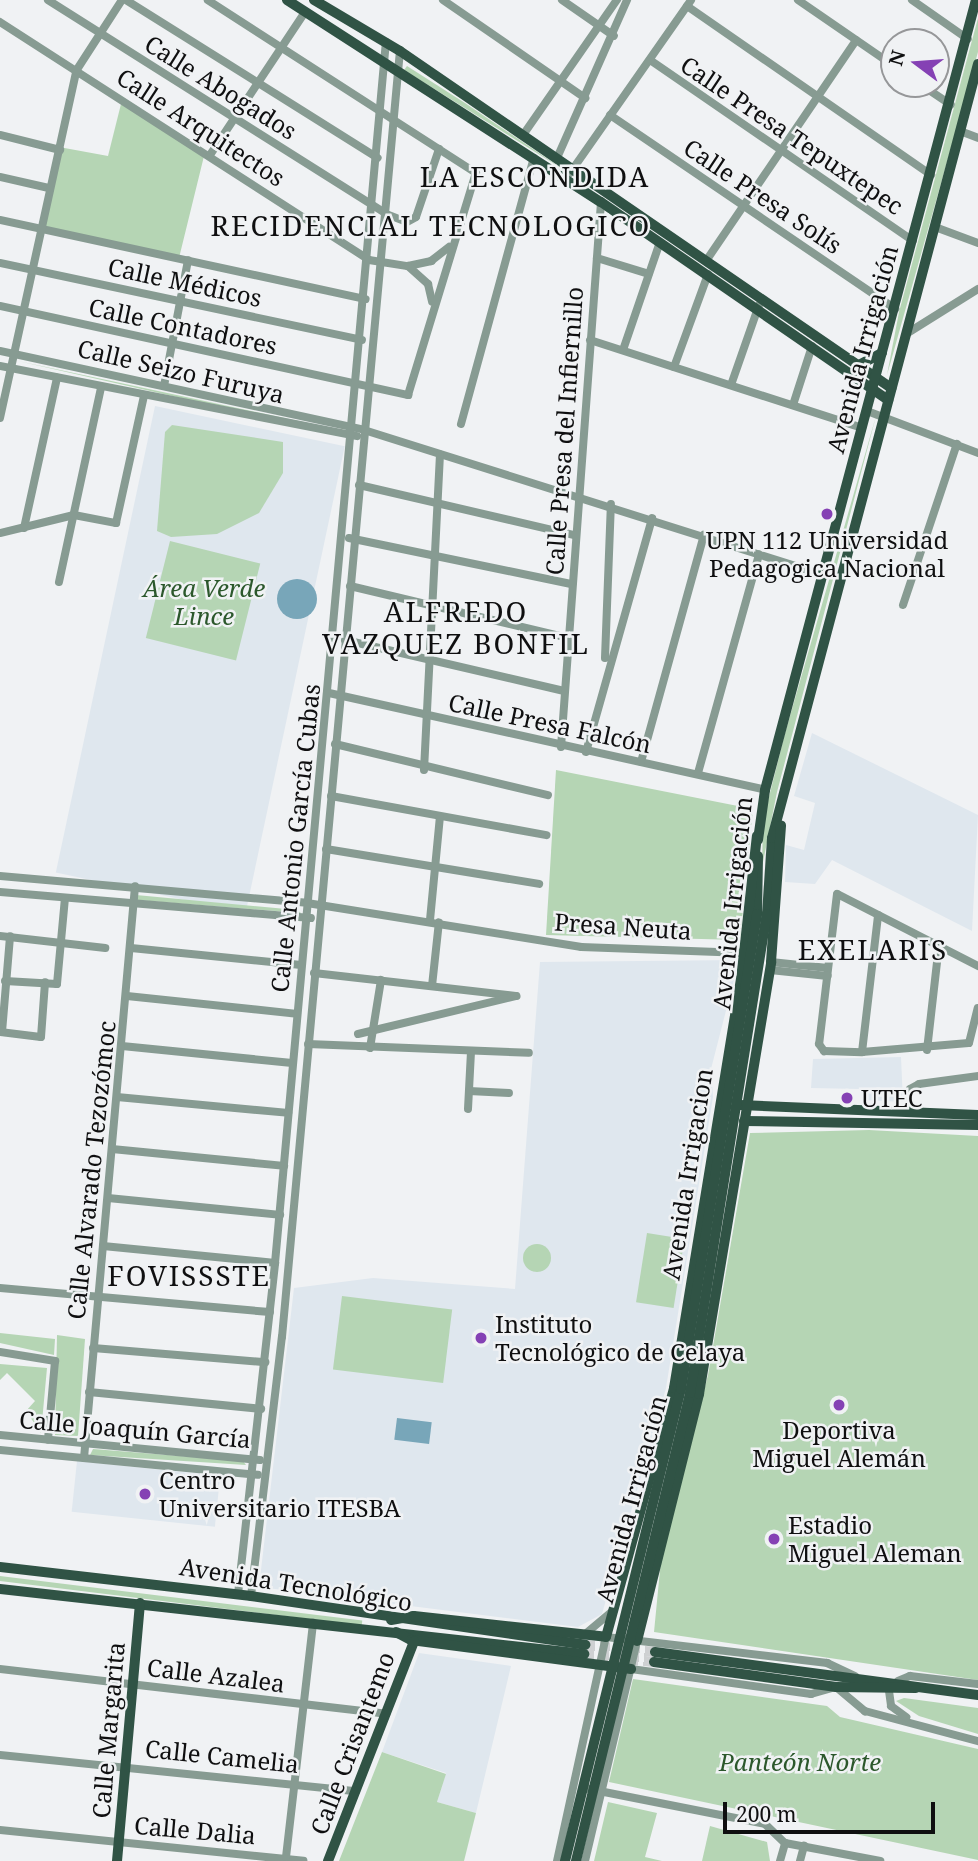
<!DOCTYPE html>
<meta charset="utf-8">
<style>
body{margin:0}
#map{position:relative;width:978px;height:1861px;overflow:hidden;background:#f0f2f4;font-family:"Noto Serif",serif}
div>[style]{position:absolute}
[style*='--x']{left:calc(var(--x)*1px);top:calc(var(--y)*1px);width:calc(var(--w)*1px);rotate:calc(var(--a)*1deg)}
.built>*{inset:0;background:#dfe7ee;transform-origin:0 0}
.green>*{inset:0;background:#b5d5b4;transform-origin:0 0}
.round{border-radius:50%}
.water>*{inset:0;background:#78a6b9;transform-origin:0 0}
.major-tunnel>*{height:10px;margin-top:-5px;transform-origin:0;background:repeating-linear-gradient(90deg,#ced0d2 0 10px,transparent 0 15px)}
.minor>*{height:8px;margin:-4px;padding:0 4px;transform-origin:4px;border-radius:4px;background:#879b92}
.major>*{height:10px;margin:-5px;padding:0 5px;transform-origin:5px;border-radius:5px;background:#305345}
.major-bridge>*{height:10px;margin:-5px;padding:0 5px;transform-origin:5px;border-radius:5px;background:#305345}
.dots>*{width:19px;height:19px;translate:-50% -50%;box-sizing:border-box;border:4px solid #f0f2f4;border-radius:50%}
span{translate:-50% -50%;white-space:nowrap;text-align:center;line-height:1.15;-webkit-text-stroke:5px #f0f2f4;paint-order:stroke}
.street-label{font-size:24px;color:#0f0f10}
.poi-label{font-size:24px;color:#0f0f10}
.left{translate:0 -50%;text-align:left}
.park-label{font-size:24px;color:#2c582c;font-style:italic}
.quarter-label{font-size:28px;color:#0f0f10;letter-spacing:2px}
.north{position:absolute;left:880px;top:28px;width:70px;height:70px;box-sizing:border-box;background:#f0f2f4;border:2px solid #969799;border-radius:50%;rotate:286deg;font-size:19px;font-weight:700;line-height:28px;text-align:center;color:#0f0f10}
.north::after{content:'';display:block;margin:auto;width:24px;height:32px;background:#8541b4;clip-path:polygon(50% 0,100% 100%,50% 72%,0 100%)}
.scale{position:absolute;left:723px;top:1802px;width:212px;height:32px;box-sizing:border-box;border:4px solid #0f0f10;border-top:0;padding-left:9px;font-size:21px;line-height:24px;white-space:nowrap;color:#0f0f10;-webkit-text-stroke:5px #f0f2f4;paint-order:stroke}
</style>
<div id="map">
<div class="built">
<div style="left:155px;top:406px;width:194px;height:477px;rotate:12deg"></div>
<div style="clip-path:polygon(812px 733px,978px 815px,972px 931px,832px 860px,815px 884px,785px 882px,786px 845px,804px 850px,815px 803px,794px 796px)"></div>
<div style="clip-path:polygon(739px 960px,711px 1069px,713px 1097px,666px 1388px,602px 1614px,578px 1627px,259px 1587px,294px 1288px,373px 1278px,515px 1289px,540px 962px)"></div>
<div style="clip-path:polygon(901px 1057px,903px 1102px,864px 1100px,860px 1089px,811px 1088px,813px 1059px)"></div>
<div style="left:77px;top:1461px;width:144px;height:51px;rotate:6deg"></div>
<div style="clip-path:polygon(419px 1653px,511px 1666px,476px 1813px,437px 1802px,446px 1773px,382px 1752px)"></div>
</div>
<div class="green">
<div style="clip-path:polygon(978px 18px,978px 52px,887px 375px,899px 312px)"></div>
<div style="clip-path:polygon(407px 66px,465px 103px,564px 170px,404px 70px)"></div>
<div style="clip-path:polygon(122px 100px,205px 152px,179px 258px,41px 229px,59px 147px,108px 156px)"></div>
<div style="clip-path:polygon(18px 361px,345px 431px,344px 435px)"></div>
<div style="clip-path:polygon(876px 416px,777px 792px,762px 867px,763px 821px,784px 737px)"></div>
<div style="clip-path:polygon(172px 425px,283px 442px,283px 473px,259px 513px,217px 534px,171px 537px,157px 531px,165px 432px)"></div>
<div style="left:170px;top:541px;width:93px;height:100px;rotate:14deg"></div>
<div style="clip-path:polygon(556px 770px,753px 809px,740px 940px,546px 935px)"></div>
<div style="clip-path:polygon(136px 895px,297px 910px,301px 913px,137px 900px)"></div>
<div style="clip-path:polygon(869px 1130px,978px 1136px,978px 1680px,654px 1632px,661px 1560px,708px 1375px,750px 1133px)"></div>
<div style="left:647px;top:1233px;width:38px;height:70px;rotate:9deg"></div>
<div class="round" style="left:523px;top:1244px;width:28px;height:28px"></div>
<div style="left:342px;top:1296px;width:111px;height:74px;rotate:7deg"></div>
<div style="clip-path:polygon(0 1333px,55px 1339px,54px 1355px,0 1343px)"></div>
<div style="clip-path:polygon(57px 1335px,85px 1339px,78px 1436px,55px 1435px)"></div>
<div style="clip-path:polygon(0 1364px,47px 1368px,41px 1433px,26px 1411px,35px 1401px,7px 1373px,0 1380px)"></div>
<div style="clip-path:polygon(93px 1449px,243px 1461px,246px 1465px,90px 1455px)"></div>
<div style="left:0;top:1576px;width:365px;height:5px;rotate:7deg"></div>
<div style="clip-path:polygon(633px 1679px,827px 1706px,840px 1717px,978px 1749px,978px 1860px,609px 1782px)"></div>
<div style="clip-path:polygon(904px 1698px,978px 1708px,978px 1734px,919px 1716px,896px 1701px)"></div>
<div style="clip-path:polygon(382px 1752px,446px 1774px,437px 1802px,476px 1813px,464px 1861px,339px 1861px)"></div>
<div style="clip-path:polygon(608px 1802px,657px 1813px,645px 1857px,662px 1861px,594px 1861px)"></div>
<div style="clip-path:polygon(710px 1826px,767px 1842px,770px 1861px,702px 1861px)"></div>
</div>
<div class="water">
<div class="round" style="left:277px;top:579px;width:40px;height:40px"></div>
<div style="left:397px;top:1418px;width:35px;height:22px;rotate:7deg"></div>
</div>
<div class="major-tunnel">
<div style="--x:585;--y:1645;--w:70;--a:5.7"></div>
<div style="--x:584;--y:1654;--w:70;--a:6.5"></div>
</div>
<div class="minor">
<div style="--x:48;--y:0;--w:400;--a:32.3"></div>
<div style="--x:386;--y:214;--w:22;--a:21"></div>
<div style="--x:407;--y:222;--w:10;--a:-29"></div>
<div style="--x:416;--y:217;--w:72;--a:-71.3"></div>
<div style="--x:126;--y:0;--w:297;--a:32.1"></div>
<div style="--x:443;--y:0;--w:173;--a:34.6"></div>
<div style="--x:562;--y:0;--w:63;--a:34.7"></div>
<div style="--x:798;--y:0;--w:116;--a:34.5"></div>
<div style="--x:912;--y:0;--w:68;--a:34.9"></div>
<div style="--x:687;--y:6;--w:297;--a:34.7"></div>
<div style="--x:0;--y:22;--w:439;--a:32.8"></div>
<div style="--x:369;--y:260;--w:39;--a:9"></div>
<div style="--x:408;--y:266;--w:24;--a:-12"></div>
<div style="--x:431;--y:261;--w:23;--a:-38"></div>
<div style="--x:650;--y:60;--w:319;--a:34.5"></div>
<div style="--x:920;--y:84;--w:37;--a:34"></div>
<div style="--x:610;--y:115;--w:345;--a:34.2"></div>
<div style="--x:960;--y:131;--w:19;--a:21"></div>
<div style="--x:0;--y:135;--w:62;--a:14"></div>
<div style="--x:523;--y:135;--w:165;--a:-55.2"></div>
<div style="--x:210;--y:155;--w:172;--a:-56.4"></div>
<div style="--x:557;--y:158;--w:173;--a:-66.1"></div>
<div style="--x:570;--y:173;--w:211;--a:-55"></div>
<div style="--x:0;--y:177;--w:50;--a:12.7"></div>
<div style="--x:0;--y:220;--w:374;--a:12.2"></div>
<div style="--x:935;--y:227;--w:46;--a:20.4"></div>
<div style="--x:597;--y:258;--w:54;--a:17.1"></div>
<div style="--x:706;--y:261;--w:267;--a:-55.8"></div>
<div style="--x:0;--y:263;--w:370;--a:12"></div>
<div style="--x:408;--y:266;--w:27;--a:42"></div>
<div style="--x:428;--y:284;--w:18;--a:77"></div>
<div style="--x:0;--y:306;--w:418;--a:12.3"></div>
<div style="--x:408;--y:395;--w:232;--a:-73"></div>
<div style="--x:476;--y:173;--w:319;--a:-147.2"></div>
<div style="--x:906;--y:334;--w:85;--a:-32"></div>
<div style="--x:590;--y:340;--w:286;--a:17.9"></div>
<div style="--x:623;--y:350;--w:114;--a:-71.1"></div>
<div style="--x:0;--y:351;--w:372;--a:12.2"></div>
<div style="--x:364;--y:430;--w:481;--a:17.5"></div>
<div style="--x:0;--y:366;--w:364;--a:11.1"></div>
<div style="--x:674;--y:367;--w:99;--a:-69.9"></div>
<div style="--x:731;--y:385;--w:85;--a:-70.7"></div>
<div style="--x:164;--y:386;--w:128;--a:-79.2"></div>
<div style="--x:793;--y:405;--w:62;--a:-72.1"></div>
<div style="--x:867;--y:411;--w:119;--a:20.7"></div>
<div style="--x:0;--y:418;--w:355;--a:-77.6"></div>
<div style="--x:76;--y:71;--w:85;--a:-57.1"></div>
<div style="--x:461;--y:424;--w:276;--a:-74.7"></div>
<div style="--x:359;--y:485;--w:221;--a:13.1"></div>
<div style="--x:24;--y:528;--w:154;--a:-77.6"></div>
<div style="--x:0;--y:533;--w:76;--a:-13.7"></div>
<div style="--x:74;--y:515;--w:43;--a:10.8"></div>
<div style="--x:116;--y:523;--w:130;--a:-77.6"></div>
<div style="--x:349;--y:538;--w:228;--a:11.7"></div>
<div style="--x:59;--y:582;--w:199;--a:-77.8"></div>
<div style="--x:350;--y:586;--w:224;--a:13.4"></div>
<div style="--x:903;--y:605;--w:170;--a:-71.5"></div>
<div style="--x:345;--y:640;--w:225;--a:13.1"></div>
<div style="--x:605;--y:658;--w:154;--a:-87.8"></div>
<div style="--x:329;--y:693;--w:447;--a:12.5"></div>
<div style="--x:335;--y:744;--w:219;--a:13.5"></div>
<div style="--x:561;--y:747;--w:546;--a:-85.8"></div>
<div style="--x:586;--y:752;--w:243;--a:-74.2"></div>
<div style="--x:641;--y:762;--w:236;--a:-74.5"></div>
<div style="--x:424;--y:770;--w:316;--a:-87.1"></div>
<div style="--x:698;--y:773;--w:227;--a:-74.4"></div>
<div style="--x:331;--y:796;--w:219;--a:10.3"></div>
<div style="--x:326;--y:849;--w:216;--a:9.3"></div>
<div style="--x:0;--y:876;--w:308;--a:5"></div>
<div style="--x:307;--y:903;--w:278;--a:9.1"></div>
<div style="--x:581;--y:947;--w:164;--a:2.1"></div>
<div style="--x:0;--y:892;--w:312;--a:4.8"></div>
<div style="--x:430;--y:920;--w:103;--a:-84.5"></div>
<div style="--x:0;--y:936;--w:106;--a:6.5"></div>
<div style="--x:131;--y:948;--w:171;--a:5.7"></div>
<div style="--x:771;--y:962;--w:57;--a:6"></div>
<div style="--x:978;--y:966;--w:158;--a:-152.9"></div>
<div style="--x:837;--y:894;--w:151;--a:96.8"></div>
<div style="--x:819;--y:1044;--w:9;--a:54"></div>
<div style="--x:824;--y:1051;--w:38;--a:2"></div>
<div style="--x:862;--y:1052;--w:107;--a:-4.8"></div>
<div style="--x:969;--y:1043;--w:36;--a:-76"></div>
<div style="--x:770;--y:970;--w:58;--a:5.9"></div>
<div style="--x:314;--y:973;--w:203;--a:6.5"></div>
<div style="--x:5;--y:981;--w:52;--a:3.3"></div>
<div style="--x:57;--y:984;--w:86;--a:-84.7"></div>
<div style="--x:432;--y:986;--w:64;--a:-83.8"></div>
<div style="--x:127;--y:996;--w:171;--a:6"></div>
<div style="--x:0;--y:1032;--w:41;--a:7"></div>
<div style="--x:41;--y:1037;--w:55;--a:-85.8"></div>
<div style="--x:2;--y:1032;--w:96;--a:-85.2"></div>
<div style="--x:358;--y:1034;--w:163;--a:-13.5"></div>
<div style="--x:308;--y:1044;--w:221;--a:2.3"></div>
<div style="--x:122;--y:1046;--w:171;--a:5.7"></div>
<div style="--x:370;--y:1048;--w:69;--a:-80.8"></div>
<div style="--x:927;--y:1050;--w:106;--a:-83.5"></div>
<div style="--x:862;--y:1052;--w:138;--a:-83.3"></div>
<div style="--x:469;--y:1091;--w:40;--a:2.9"></div>
<div style="--x:117;--y:1097;--w:172;--a:5.3"></div>
<div style="--x:468;--y:1109;--w:58;--a:-87"></div>
<div style="--x:907;--y:1111;--w:22;--a:-82"></div>
<div style="--x:910;--y:1089;--w:10;--a:-29"></div>
<div style="--x:919;--y:1084;--w:60;--a:-7.7"></div>
<div style="--x:112;--y:1149;--w:173;--a:5.6"></div>
<div style="--x:108;--y:1198;--w:173;--a:5.6"></div>
<div style="--x:103;--y:1246;--w:173;--a:5.6"></div>
<div style="--x:0;--y:1288;--w:271;--a:5.1"></div>
<div style="--x:93;--y:1348;--w:173;--a:4.7"></div>
<div style="--x:0;--y:1352;--w:56;--a:9.3"></div>
<div style="--x:55;--y:1361;--w:79;--a:95.1"></div>
<div style="--x:89;--y:1392;--w:173;--a:5.6"></div>
<div style="--x:0;--y:1435;--w:261;--a:5.5"></div>
<div style="--x:0;--y:1450;--w:259;--a:5.5"></div>
<div style="--x:84;--y:1458;--w:574;--a:-84.9"></div>
<div style="--x:238;--y:1594;--w:333;--a:-83.6"></div>
<div style="--x:275;--y:1263;--w:1226;--a:-84.81"></div>
<div style="--x:251;--y:1596;--w:261;--a:-83.2"></div>
<div style="--x:282;--y:1337;--w:1291;--a:-84.76"></div>
<div style="--x:584;--y:1635;--w:35;--a:-40"></div>
<div style="--x:0;--y:1669;--w:389;--a:6.6"></div>
<div style="--x:631;--y:1669;--w:182;--a:7.9"></div>
<div style="--x:811;--y:1694;--w:22;--a:-16"></div>
<div style="--x:898;--y:1681;--w:13;--a:-23"></div>
<div style="--x:910;--y:1676;--w:68;--a:6.7"></div>
<div style="--x:836;--y:1687;--w:38;--a:40"></div>
<div style="--x:865;--y:1711;--w:117;--a:14.9"></div>
<div style="--x:889;--y:1691;--w:15;--a:82"></div>
<div style="--x:891;--y:1706;--w:19;--a:36"></div>
<div style="--x:0;--y:1755;--w:358;--a:5.8"></div>
<div style="--x:589;--y:1789;--w:179;--a:11.2"></div>
<div style="--x:765;--y:1824;--w:28;--a:44"></div>
<div style="--x:785;--y:1843;--w:97;--a:10.7"></div>
<div style="--x:0;--y:1830;--w:305;--a:5.8"></div>
<div style="--x:286;--y:1857;--w:236;--a:-83.4"></div>
<div style="--x:557;--y:1861;--w:229;--a:-77.7"></div>
<div style="--x:606;--y:1637;--w:223;--a:6.7"></div>
<div style="--x:827;--y:1663;--w:31;--a:25"></div>
<div style="--x:585;--y:1861;--w:226;--a:-76.7"></div>
<div style="--x:780;--y:1861;--w:19;--a:-74"></div>
<div style="--x:800;--y:1861;--w:16;--a:-75"></div>
</div>
<div class="major">
<div style="--x:287;--y:0;--w:373;--a:32.8"></div>
<div style="--x:601;--y:202;--w:349;--a:34.6"></div>
<div style="--x:314;--y:0;--w:100;--a:30.7"></div>
<div style="--x:400;--y:51;--w:596;--a:34.46"></div>
<div style="--x:859;--y:365;--w:26;--a:-28"></div>
<div style="--x:758;--y:840;--w:50;--a:-82"></div>
<div style="--x:765;--y:790;--w:818;--a:-75.05"></div>
<div style="--x:757;--y:914;--w:58;--a:-89"></div>
<div style="--x:767;--y:914;--w:76;--a:-86.2"></div>
<div style="--x:772;--y:838;--w:801;--a:-75.1"></div>
<div style="--x:740;--y:1105;--w:238;--a:2.4"></div>
<div style="--x:744;--y:1121;--w:234;--a:1"></div>
<div style="--x:0;--y:1567;--w:253;--a:6.6"></div>
<div style="--x:251;--y:1596;--w:338;--a:8.3"></div>
<div style="--x:0;--y:1589;--w:588;--a:6.35"></div>
<div style="--x:391;--y:1620;--w:23;--a:-10"></div>
<div style="--x:414;--y:1616;--w:193;--a:6.2"></div>
<div style="--x:606;--y:1637;--w:258;--a:-74.7"></div>
<div style="--x:674;--y:1388;--w:423;--a:-80.7"></div>
<div style="--x:742;--y:971;--w:136;--a:-83.7"></div>
<div style="--x:396;--y:1632;--w:17;--a:28"></div>
<div style="--x:411;--y:1640;--w:222;--a:7.5"></div>
<div style="--x:637;--y:1641;--w:255;--a:-75.9"></div>
<div style="--x:699;--y:1394;--w:438;--a:-80.5"></div>
<div style="--x:771;--y:962;--w:137;--a:-85.8"></div>
<div style="--x:655;--y:1652;--w:326;--a:7.6"></div>
<div style="--x:654;--y:1662;--w:184;--a:7.8"></div>
<div style="--x:836;--y:1687;--w:80;--a:0.7"></div>
<div style="--x:117;--y:1861;--w:259;--a:-84.9"></div>
<div style="--x:328;--y:1861;--w:236;--a:-68.6"></div>
</div>
<div class="major-bridge">
<div style="--x:565;--y:1861;--w:486;--a:-76.2"></div>
<div style="--x:681;--y:1389;--w:481;--a:-80.9"></div>
<div style="--x:576;--y:1861;--w:482;--a:-76.3"></div>
<div style="--x:690;--y:1393;--w:485;--a:-80.9"></div>
</div>
<div class="dots">
<div style="left:827px;top:514px;background:#8541b4"></div>
<div style="left:847px;top:1098px;background:#8541b4"></div>
<div style="left:481px;top:1338px;background:#8541b4"></div>
<div style="left:839px;top:1405px;background:#8541b4"></div>
<div style="left:145px;top:1494px;background:#8541b4"></div>
<div style="left:774px;top:1539px;background:#8541b4"></div>
</div>
<div class="street-label">
<span style="left:221px;top:87px;rotate:32deg">Calle Abogados</span>
<span style="left:201px;top:127px;rotate:33deg">Calle Arquitectos</span>
<span style="left:792px;top:135px;rotate:34deg">Calle Presa Tepuxtepec</span>
<span style="left:763px;top:196px;rotate:34deg">Calle Presa Solís</span>
<span style="left:185px;top:282px;rotate:12deg">Calle Médicos</span>
<span style="left:183px;top:326px;rotate:12deg">Calle Contadores</span>
<span style="left:862px;top:349px;rotate:-75deg">Avenida Irrigación</span>
<span style="left:181px;top:371px;rotate:13deg">Calle Seizo Furuya</span>
<span style="left:564px;top:431px;rotate:-86deg">Calle Presa del Infiernillo</span>
<span style="left:550px;top:723px;rotate:12deg">Calle Presa Falcón</span>
<span style="left:295px;top:838px;rotate:-84deg">Calle Antonio García Cubas</span>
<span style="left:732px;top:903px;rotate:-84deg">Avenida Irrigación</span>
<span style="left:623px;top:926px;rotate:4deg">Presa Neuta</span>
<span style="left:91px;top:1170px;rotate:-84deg">Calle Alvarado Tezozómoc</span>
<span style="left:687px;top:1174px;rotate:-81deg">Avenida Irrigacion</span>
<span style="left:135px;top:1429px;rotate:5deg">Calle Joaquín García</span>
<span style="left:631px;top:1499px;rotate:-75deg">Avenida Irrigación</span>
<span style="left:296px;top:1584px;rotate:9deg">Avenida Tecnológico</span>
<span style="left:216px;top:1675px;rotate:7deg">Calle Azalea</span>
<span style="left:108px;top:1730px;rotate:-85deg">Calle Margarita</span>
<span style="left:352px;top:1743px;rotate:-69deg">Calle Crisantemo</span>
<span style="left:222px;top:1756px;rotate:6deg">Calle Camelia</span>
<span style="left:195px;top:1830px;rotate:5deg">Calle Dalia</span>
</div>
<div class="poi-label">
<span style="left:827px;top:554px">UPN 112 Universidad<br>Pedagogica Nacional</span>
<span class="left" style="left:861px;top:1098px">UTEC</span>
<span class="left" style="left:495px;top:1338px">Instituto<br>Tecnológico de Celaya</span>
<span style="left:839px;top:1444px">Deportiva<br>Miguel Alemán</span>
<span class="left" style="left:159px;top:1494px">Centro<br>Universitario ITESBA</span>
<span class="left" style="left:788px;top:1539px">Estadio<br>Miguel Aleman</span>
</div>
<div class="park-label">
<span style="left:204px;top:602px">Área Verde<br>Lince</span>
<span style="left:800px;top:1762px">Panteón Norte</span>
</div>
<div class="quarter-label">
<span style="left:535px;top:176px">LA ESCONDIDA</span>
<span style="left:431px;top:225px">RECIDENCIAL TECNOLOGICO</span>
<span style="left:456px;top:627px">ALFREDO<br>VAZQUEZ BONFIL</span>
<span style="left:873px;top:949px">EXELARIS</span>
<span style="left:189px;top:1275px">FOVISSSTE</span>
</div>
<div class="north">N</div>
<div class="scale">200 m</div>
</div>
